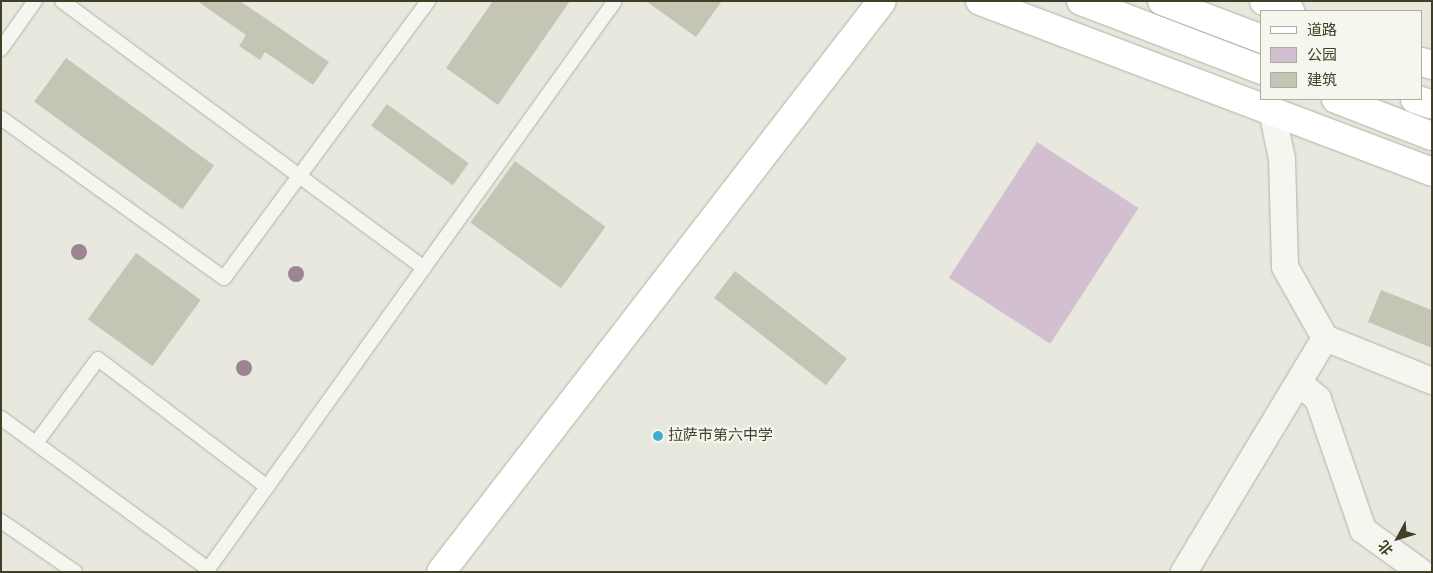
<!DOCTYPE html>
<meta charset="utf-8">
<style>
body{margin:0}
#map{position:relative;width:1433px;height:573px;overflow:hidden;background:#e8e8de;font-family:"Source Sans 3","Noto Sans SC",sans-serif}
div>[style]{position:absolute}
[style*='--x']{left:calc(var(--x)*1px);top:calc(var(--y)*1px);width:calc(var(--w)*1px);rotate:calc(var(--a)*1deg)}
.green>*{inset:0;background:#d2bfd0;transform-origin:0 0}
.building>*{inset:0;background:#c5c5b5;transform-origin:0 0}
.roads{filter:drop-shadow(0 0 1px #b2b2a3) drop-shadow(0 0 1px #b2b2a3)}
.lane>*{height:14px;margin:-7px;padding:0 7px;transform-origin:7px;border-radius:7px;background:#f6f6f1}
.street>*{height:26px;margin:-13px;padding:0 13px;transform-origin:13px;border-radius:13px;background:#f6f6f1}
.secondary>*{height:28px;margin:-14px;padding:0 14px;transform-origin:14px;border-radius:14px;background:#fff}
.primary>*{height:28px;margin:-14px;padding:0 14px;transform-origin:14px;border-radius:14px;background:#fff}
.highway>*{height:28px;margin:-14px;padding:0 14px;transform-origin:14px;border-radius:14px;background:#fff}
.trees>*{width:16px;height:16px;margin:-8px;border-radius:50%;background:#9b8592}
.dots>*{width:14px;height:14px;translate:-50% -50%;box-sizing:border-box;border:2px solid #f6f6ee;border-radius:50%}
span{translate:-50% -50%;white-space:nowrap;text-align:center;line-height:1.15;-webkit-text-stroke:4px #f6f6ee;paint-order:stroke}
.poi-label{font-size:15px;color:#3f4027}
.left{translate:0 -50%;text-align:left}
.frame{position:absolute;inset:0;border:2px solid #3f4027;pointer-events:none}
.legend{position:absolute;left:1260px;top:10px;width:162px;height:90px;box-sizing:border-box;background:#f6f6ee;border:1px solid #adad9e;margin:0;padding:6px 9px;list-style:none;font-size:15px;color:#3f4027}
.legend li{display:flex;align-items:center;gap:10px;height:25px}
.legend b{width:25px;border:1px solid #adad9e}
.north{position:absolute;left:1373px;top:513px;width:50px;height:50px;-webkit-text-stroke:4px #f6f6ee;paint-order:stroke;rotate:231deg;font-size:14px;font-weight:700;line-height:20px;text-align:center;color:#3f4027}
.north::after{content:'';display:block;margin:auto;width:18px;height:22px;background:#3f4027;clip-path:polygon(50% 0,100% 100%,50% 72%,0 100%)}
</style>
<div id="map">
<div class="green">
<div style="left:1037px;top:142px;width:121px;height:162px;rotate:33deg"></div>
</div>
<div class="building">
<div style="clip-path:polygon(197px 1px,240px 1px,329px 62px,313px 85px,265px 52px,260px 60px,239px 46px,246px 35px)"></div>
<div style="clip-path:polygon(493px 1px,570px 1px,498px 105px,446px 68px)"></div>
<div style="clip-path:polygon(646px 1px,722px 1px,696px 37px)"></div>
<div style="left:66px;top:58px;width:183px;height:54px;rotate:36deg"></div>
<div style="left:387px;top:104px;width:101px;height:27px;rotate:36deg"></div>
<div style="left:515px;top:161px;width:112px;height:76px;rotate:36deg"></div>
<div style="left:136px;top:253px;width:80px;height:82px;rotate:36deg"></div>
<div style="left:735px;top:271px;width:142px;height:34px;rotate:38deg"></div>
<div style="clip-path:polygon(1381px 290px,1432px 310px,1432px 348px,1368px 322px)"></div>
</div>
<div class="roads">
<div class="lane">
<div style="--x:62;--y:1;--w:450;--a:36.4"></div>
<div style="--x:1;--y:49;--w:59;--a:-54.7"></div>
<div style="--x:1;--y:118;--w:274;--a:35.7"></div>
<div style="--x:224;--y:278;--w:344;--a:-53.6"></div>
<div style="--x:1;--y:418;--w:256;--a:36.1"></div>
<div style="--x:36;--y:443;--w:104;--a:-53.6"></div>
<div style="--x:98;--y:359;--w:212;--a:37.1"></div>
<div style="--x:1;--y:521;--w:90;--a:34.6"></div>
<div style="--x:206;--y:572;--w:702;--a:-54.39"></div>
</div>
<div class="street">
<div style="--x:1272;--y:111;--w:49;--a:78.2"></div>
<div style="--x:1282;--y:159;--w:108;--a:88.4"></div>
<div style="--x:1285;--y:267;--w:81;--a:60.6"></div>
<div style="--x:1325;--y:338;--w:115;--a:21.9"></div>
<div style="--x:1299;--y:383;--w:25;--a:40"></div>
<div style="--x:1318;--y:399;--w:139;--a:71"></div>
<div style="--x:1363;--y:530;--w:72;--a:35.9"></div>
<div style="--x:1184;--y:572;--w:273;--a:-58.9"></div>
</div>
<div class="secondary">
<div style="--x:441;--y:572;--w:721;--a:-52.32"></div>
</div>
<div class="primary">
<div style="--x:980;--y:1;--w:483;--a:20.7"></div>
<div style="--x:1264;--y:1;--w:28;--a:21"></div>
<div style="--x:1422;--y:62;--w:10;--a:17"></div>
</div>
<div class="highway">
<div style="--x:1081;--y:1;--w:194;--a:20.9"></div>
<div style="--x:1162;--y:1;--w:107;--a:20.8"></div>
<div style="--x:1336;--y:99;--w:103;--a:21.1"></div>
<div style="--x:1415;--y:99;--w:18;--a:19"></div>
</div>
</div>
<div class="trees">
<div style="left:79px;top:252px"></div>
<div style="left:296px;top:274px"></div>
<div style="left:244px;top:368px"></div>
</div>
<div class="dots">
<div style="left:658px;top:436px;background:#3fafd1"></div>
</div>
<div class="poi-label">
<span class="left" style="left:668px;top:436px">拉萨市第六中学</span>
</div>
<div class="frame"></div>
<ul class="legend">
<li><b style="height:6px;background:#fff"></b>道路</li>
<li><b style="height:14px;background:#d2bfd0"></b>公园</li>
<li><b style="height:14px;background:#c5c5b5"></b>建筑</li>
</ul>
<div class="north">北</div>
</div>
